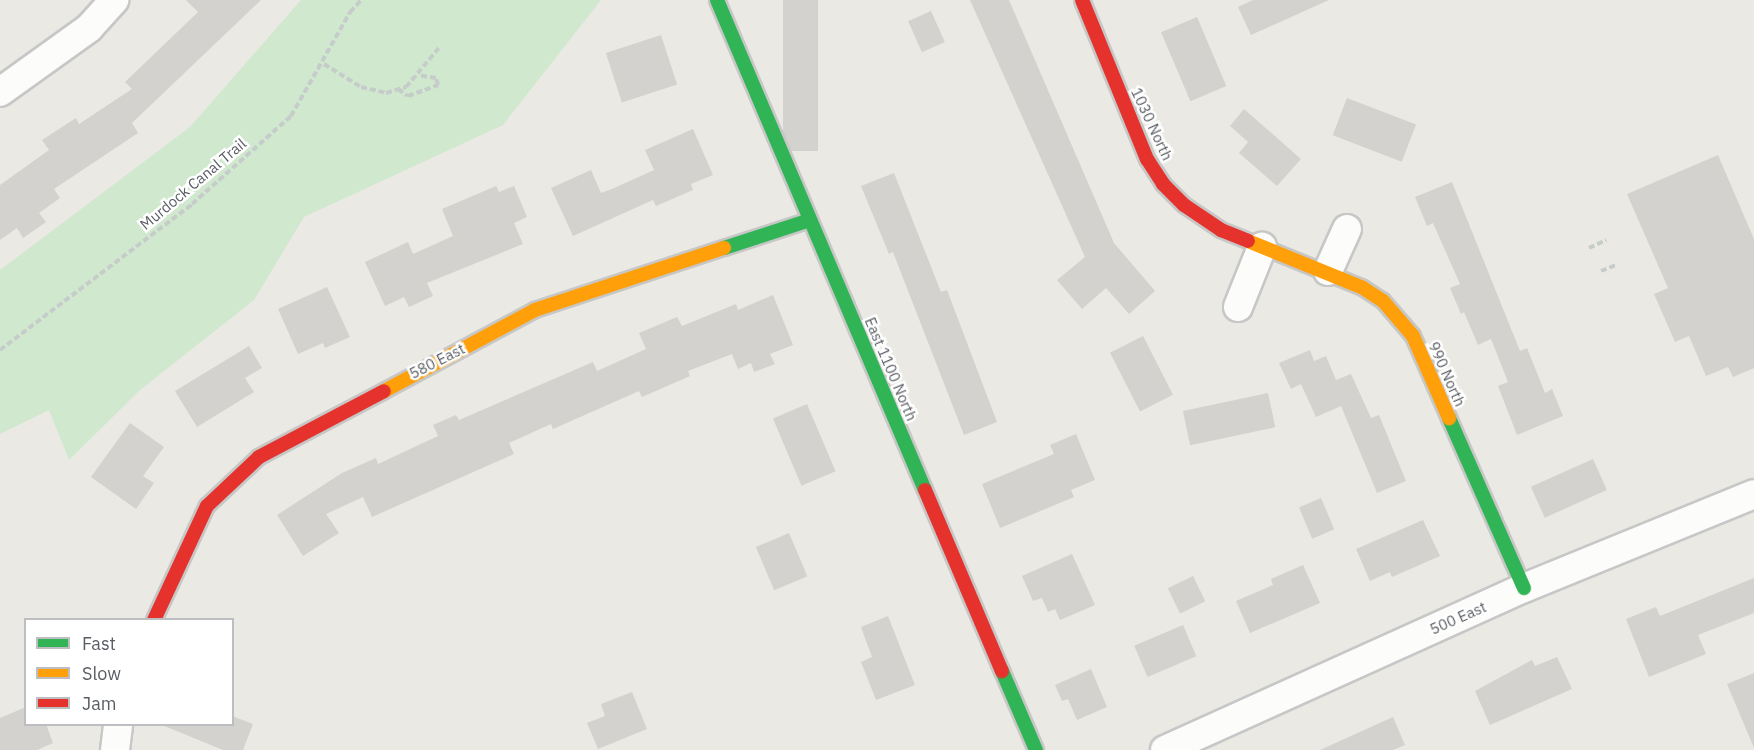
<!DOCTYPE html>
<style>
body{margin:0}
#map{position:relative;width:1754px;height:750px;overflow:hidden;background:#eae9e3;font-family:"IBM Plex Sans",sans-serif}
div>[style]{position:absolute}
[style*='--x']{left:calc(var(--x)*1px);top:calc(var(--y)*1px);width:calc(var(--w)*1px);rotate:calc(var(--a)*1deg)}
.green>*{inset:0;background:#d0e8ce}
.building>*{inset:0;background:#d3d2ce;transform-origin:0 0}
.path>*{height:4px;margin-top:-2px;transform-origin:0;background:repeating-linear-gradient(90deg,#c6ccc9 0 6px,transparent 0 9px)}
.roads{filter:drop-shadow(2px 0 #c6c7c6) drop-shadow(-2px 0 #c6c7c6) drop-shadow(0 2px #c6c7c6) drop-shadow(0 -2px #c6c7c6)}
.street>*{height:28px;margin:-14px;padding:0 14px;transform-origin:14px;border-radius:14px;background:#fcfcfb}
.fast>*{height:14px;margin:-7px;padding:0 7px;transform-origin:7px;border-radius:7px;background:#30b455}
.slow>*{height:14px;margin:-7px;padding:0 7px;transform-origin:7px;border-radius:7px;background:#ff9f0a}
.jam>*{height:14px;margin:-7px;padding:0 7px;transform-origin:7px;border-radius:7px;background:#e5322d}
span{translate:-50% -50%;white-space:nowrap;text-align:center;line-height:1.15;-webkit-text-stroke:5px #fff;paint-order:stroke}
.street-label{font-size:15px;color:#595d63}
.legend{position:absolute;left:24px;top:618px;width:210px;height:108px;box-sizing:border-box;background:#fff;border:2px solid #bdbec1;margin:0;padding:8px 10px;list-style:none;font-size:18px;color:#595d63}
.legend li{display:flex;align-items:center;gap:12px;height:30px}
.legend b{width:30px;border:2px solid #bdbec1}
</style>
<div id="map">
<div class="green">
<i style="clip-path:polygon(301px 0,601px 0,503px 125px,304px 217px,254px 300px,140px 390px,69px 460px,49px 410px,0 434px,0 270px,190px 127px)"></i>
</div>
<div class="building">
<i style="clip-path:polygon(186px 0,261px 0,132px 123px,138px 133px,54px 189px,60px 198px,39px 213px,46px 222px,23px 238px,17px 228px,0 240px,0 185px,49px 150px,42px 140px,76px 118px,79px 124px,132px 89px,125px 82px,198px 12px)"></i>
<i style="left:783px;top:0;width:35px;height:151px"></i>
<i style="clip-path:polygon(970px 0,1009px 0,1114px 243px,1155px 291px,1129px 314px,1106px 288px,1082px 309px,1057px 280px,1085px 257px)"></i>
<i style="clip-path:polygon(1253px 0,1329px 0,1251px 35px,1238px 7px)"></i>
<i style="left:931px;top:11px;width:34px;height:25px;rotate:66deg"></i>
<i style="left:1197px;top:17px;width:75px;height:39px;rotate:67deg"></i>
<i style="left:661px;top:35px;width:52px;height:58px;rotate:72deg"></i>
<i style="left:1347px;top:98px;width:74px;height:40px;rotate:21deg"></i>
<i style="clip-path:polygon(1244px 109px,1301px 159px,1277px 186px,1239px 153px,1248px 142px,1230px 126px)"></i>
<i style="clip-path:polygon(693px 129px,713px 175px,691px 184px,693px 190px,656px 206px,653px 200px,573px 236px,551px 188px,591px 170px,601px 193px,612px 189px,654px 170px,645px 150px)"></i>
<i style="clip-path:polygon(1718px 155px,1754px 239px,1754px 368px,1733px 377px,1728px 367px,1706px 376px,1689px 336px,1675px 342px,1654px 294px,1668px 288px,1627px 194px)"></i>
<i style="clip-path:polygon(894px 173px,941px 292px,947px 290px,997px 422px,964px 435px,893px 252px,889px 254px,861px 186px)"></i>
<i style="clip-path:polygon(1452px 182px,1520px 351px,1527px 348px,1545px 393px,1552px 389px,1563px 416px,1517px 435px,1498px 386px,1508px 382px,1491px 339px,1478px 345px,1464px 312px,1461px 314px,1450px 288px,1460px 284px,1433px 223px,1427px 226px,1415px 197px)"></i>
<i style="clip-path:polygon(496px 186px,499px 192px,514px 186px,527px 217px,514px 223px,523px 244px,427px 283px,433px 296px,409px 307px,404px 297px,385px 306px,365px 262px,408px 242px,413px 254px,453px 236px,442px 209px)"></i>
<i style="clip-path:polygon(327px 287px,350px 337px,325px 348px,323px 343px,298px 354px,278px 309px)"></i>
<i style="clip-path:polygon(773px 295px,793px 345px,770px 354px,775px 364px,754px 372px,751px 363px,738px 369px,732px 354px,688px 371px,690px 376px,642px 397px,639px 391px,553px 429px,551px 424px,509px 443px,514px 454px,372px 517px,363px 497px,326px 514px,339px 533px,303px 556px,277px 515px,342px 473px,376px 458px,378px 464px,438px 436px,433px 425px,456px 415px,459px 420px,593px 362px,597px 371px,646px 349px,639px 333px,677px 317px,682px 326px,736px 304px,738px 310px)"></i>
<i style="left:1143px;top:336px;width:66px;height:37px;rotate:63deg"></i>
<i style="clip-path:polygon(249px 346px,262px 368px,245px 378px,254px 392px,197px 427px,175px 391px)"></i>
<i style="clip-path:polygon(1310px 350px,1314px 361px,1326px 356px,1336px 380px,1351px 374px,1371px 418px,1379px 415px,1406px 481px,1377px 493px,1341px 406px,1316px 417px,1301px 384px,1291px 389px,1279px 363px)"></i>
<i style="left:1268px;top:393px;width:35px;height:87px;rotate:78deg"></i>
<i style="left:807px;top:404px;width:73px;height:37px;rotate:67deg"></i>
<i style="clip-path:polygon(130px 423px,164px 447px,143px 476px,154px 483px,136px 509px,91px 477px)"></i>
<i style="clip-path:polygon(1076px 434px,1095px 480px,1071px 490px,1074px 497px,1000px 528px,982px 484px,1054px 454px,1050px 445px)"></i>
<i style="left:1593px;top:459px;width:34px;height:68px;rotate:66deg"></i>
<i style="left:1321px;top:498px;width:34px;height:24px;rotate:67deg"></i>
<i style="clip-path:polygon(1423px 520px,1440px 556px,1392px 577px,1390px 572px,1370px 581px,1356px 549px)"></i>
<i style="left:789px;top:533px;width:47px;height:36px;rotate:67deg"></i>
<i style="clip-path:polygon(1072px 554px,1095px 605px,1060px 620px,1055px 609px,1048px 612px,1042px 598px,1033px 601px,1022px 576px)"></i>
<i style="clip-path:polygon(1303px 565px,1320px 603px,1250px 633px,1236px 601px,1273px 585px,1271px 579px)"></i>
<i style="left:1193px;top:576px;width:28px;height:28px;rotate:64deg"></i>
<i style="clip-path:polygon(1754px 578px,1754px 613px,1698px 635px,1706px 654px,1649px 677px,1626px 619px,1656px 607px,1660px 616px)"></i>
<i style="clip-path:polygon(888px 616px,915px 685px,876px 700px,861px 662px,872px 657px,861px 627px)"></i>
<i style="left:1183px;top:625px;width:34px;height:53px;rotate:67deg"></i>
<i style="clip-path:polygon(1557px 657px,1572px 689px,1490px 725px,1475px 691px,1532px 660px,1535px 666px)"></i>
<i style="clip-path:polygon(1091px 669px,1107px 707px,1077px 720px,1068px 699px,1062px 701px,1055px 685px)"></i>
<i style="clip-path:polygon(1754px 673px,1754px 748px,1727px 684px)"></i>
<i style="clip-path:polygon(632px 692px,647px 729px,598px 749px,587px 723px,605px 716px,601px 704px)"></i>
<i style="clip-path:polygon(26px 707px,26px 724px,46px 724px,53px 743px,37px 750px,0 750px,0 718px)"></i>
<i style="clip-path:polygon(232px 716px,253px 724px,243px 750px,223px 750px,162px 725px,232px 724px)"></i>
<i style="clip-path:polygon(1393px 717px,1405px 745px,1393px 750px,1320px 750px)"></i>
</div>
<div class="path">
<i style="--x:324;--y:64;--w:44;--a:31.9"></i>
<i style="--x:361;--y:87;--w:26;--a:13"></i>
<i style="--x:386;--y:93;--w:21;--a:-17"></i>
<i style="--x:406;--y:87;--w:51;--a:-49.8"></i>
<i style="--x:398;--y:89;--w:12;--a:35"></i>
<i style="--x:408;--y:96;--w:32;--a:-20"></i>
<i style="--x:438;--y:85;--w:7;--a:-106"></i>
<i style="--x:436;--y:78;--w:18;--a:-171"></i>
<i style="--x:1589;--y:248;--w:19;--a:-25"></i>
<i style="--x:1601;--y:271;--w:16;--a:-22"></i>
<i style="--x:0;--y:350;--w:241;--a:-37.2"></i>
<i style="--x:192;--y:204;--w:132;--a:-41.6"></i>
<i style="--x:291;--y:116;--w:120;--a:-60.4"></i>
<i style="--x:350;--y:12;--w:16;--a:-47"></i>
</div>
<div class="roads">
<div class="street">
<i style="--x:0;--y:92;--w:110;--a:-35.7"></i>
<i style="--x:89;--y:28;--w:38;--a:-48"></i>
<i style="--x:1328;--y:271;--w:46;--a:-65.7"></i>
<i style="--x:1238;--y:307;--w:65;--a:-68.2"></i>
<i style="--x:115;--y:750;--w:26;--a:-83"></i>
<i style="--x:1165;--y:750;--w:394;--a:-24.3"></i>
<i style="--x:1524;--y:588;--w:248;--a:-22.2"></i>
</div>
<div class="fast">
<i style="--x:717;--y:0;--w:532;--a:67"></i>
<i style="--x:724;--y:248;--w:90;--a:-18"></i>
<i style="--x:1449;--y:418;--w:186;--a:66.2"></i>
<i style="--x:1002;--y:671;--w:86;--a:66.7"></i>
</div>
<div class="slow">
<i style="--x:1248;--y:241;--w:124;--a:22.2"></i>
<i style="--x:1363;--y:288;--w:24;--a:33"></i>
<i style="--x:1383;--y:301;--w:46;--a:49.4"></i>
<i style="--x:1413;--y:336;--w:90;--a:66.3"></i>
<i style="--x:384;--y:391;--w:171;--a:-28.2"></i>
<i style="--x:535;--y:310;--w:199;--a:-18.2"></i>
</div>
<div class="jam">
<i style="--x:1082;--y:0;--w:172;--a:67.8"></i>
<i style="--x:1147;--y:159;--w:30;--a:57"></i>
<i style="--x:1163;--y:184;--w:30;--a:45"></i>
<i style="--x:1184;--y:205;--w:45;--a:34"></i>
<i style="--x:1221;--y:230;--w:29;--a:22"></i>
<i style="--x:925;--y:490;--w:197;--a:67"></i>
<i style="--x:154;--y:620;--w:126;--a:-65.1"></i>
<i style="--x:207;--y:506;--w:71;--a:-43.3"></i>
<i style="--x:259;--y:457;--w:141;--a:-27.8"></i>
</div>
</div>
<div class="street-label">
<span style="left:1152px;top:124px;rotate:65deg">1030 North</span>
<span style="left:193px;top:184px;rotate:-40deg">Murdock Canal Trail</span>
<span style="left:437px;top:361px;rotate:-27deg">580 East</span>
<span style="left:891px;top:369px;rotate:67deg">East 1100 North</span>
<span style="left:1447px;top:374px;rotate:66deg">990 North</span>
<span style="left:1458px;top:618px;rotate:-24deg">500 East</span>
</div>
<ul class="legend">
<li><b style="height:8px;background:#30b455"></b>Fast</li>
<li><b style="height:8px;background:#ff9f0a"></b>Slow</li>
<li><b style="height:8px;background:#e5322d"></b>Jam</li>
</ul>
</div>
